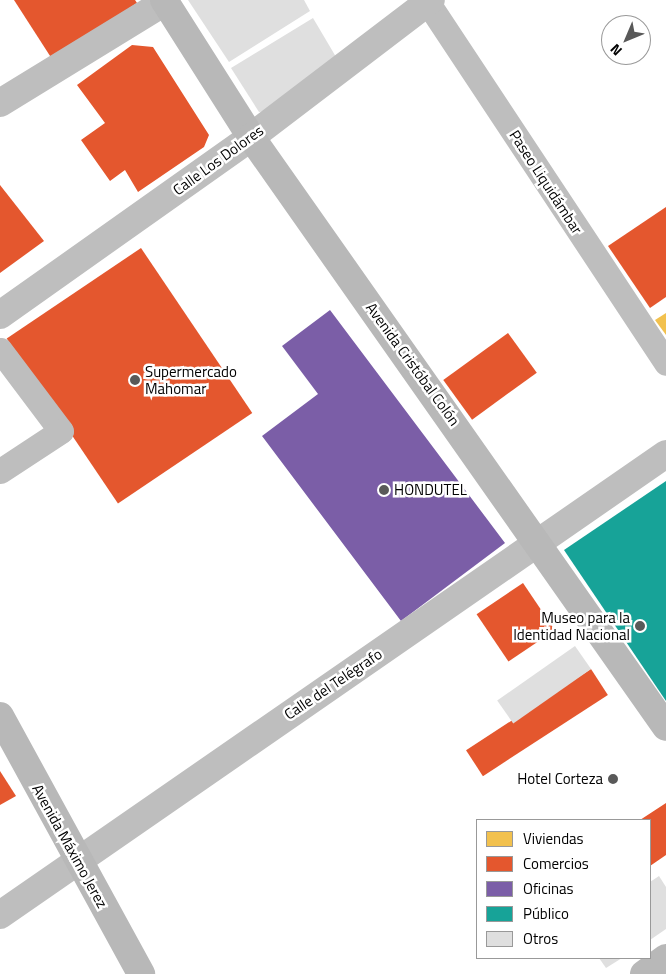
<!DOCTYPE html>
<meta charset="utf-8">
<style>
body{margin:0}
#map{position:relative;width:666px;height:974px;overflow:hidden;background:#fff;font-family:"Titillium Web",sans-serif}
div>[style]{position:absolute}
[style*='--x']{left:calc(var(--x)*1px);top:calc(var(--y)*1px);width:calc(var(--w)*1px);rotate:calc(var(--a)*1deg)}
.homes>*{inset:0;background:#f2c14e}
.shops>*{inset:0;background:#e4572e;transform-origin:0 0}
.offices>*{inset:0;background:#7b5ea7}
.public>*{inset:0;background:#17a398}
.building>*{inset:0;background:#dfdfdf;transform-origin:0 0}
.pedestrian>*{height:25px;margin:-12.5px;padding:0 12.5px;transform-origin:12.5px;border-radius:12.5px;background:#bebebe}
.minor>*{height:28px;margin:-14px;padding:0 14px;transform-origin:14px;border-radius:14px;background:#bebebe}
.secondary>*{height:28px;margin:-14px;padding:0 14px;transform-origin:14px;border-radius:14px;background:#b8b8b8}
.dots>*{width:14px;height:14px;translate:-50% -50%;box-sizing:border-box;border:2px solid #fff;border-radius:50%}
span{translate:-50% -50%;white-space:nowrap;text-align:center;line-height:1.15;-webkit-text-stroke:5px #fff;paint-order:stroke}
.street-label{font-size:15px;color:#000}
.poi-label{font-size:15px;color:#000}
.left{translate:0 -50%;text-align:left}
.right{translate:-100% -50%;text-align:right}
.legend{position:absolute;left:476px;top:819px;width:175px;height:140px;box-sizing:border-box;background:#fff;border:1px solid #999;margin:0;padding:6px 9px;list-style:none;font-size:15px;color:#000}
.legend li{display:flex;align-items:center;gap:10px;height:25px}
.legend b{width:25px;border:1px solid #999}
.north{position:absolute;left:601px;top:15px;width:50px;height:50px;box-sizing:border-box;background:#fff;border:1px solid #999;border-radius:50%;rotate:225deg;font-size:14px;font-weight:700;line-height:20px;text-align:center;color:#000}
.north::after{content:'';display:block;margin:auto;width:18px;height:22px;background:#595959;clip-path:polygon(50% 0,100% 100%,50% 72%,0 100%)}
</style>
<div id="map">
<div class="homes">
<i style="clip-path:polygon(666px 313px,666px 335px,655px 320px)"></i>
</div>
<div class="shops">
<i style="clip-path:polygon(14px 0,135px 0,137px 3px,52px 59px)"></i>
<i style="clip-path:polygon(132px 45px,153px 47px,209px 135px,204px 147px,138px 192px,125px 170px,110px 181px,81px 140px,105px 123px,77px 85px)"></i>
<i style="clip-path:polygon(0 185px,44px 241px,0 273px)"></i>
<i style="clip-path:polygon(666px 207px,666px 297px,650px 308px,608px 246px)"></i>
<i style="left:141px;top:248px;width:199px;height:162px;rotate:56deg"></i>
<i style="left:508px;top:333px;width:49px;height:80px;rotate:54deg"></i>
<i style="left:523px;top:583px;width:57px;height:56px;rotate:56deg"></i>
<i style="left:591px;top:669px;width:31px;height:149px;rotate:57deg"></i>
<i style="clip-path:polygon(0 771px,16px 796px,0 805px)"></i>
<i style="clip-path:polygon(666px 803px,666px 855px,650px 866px,650px 820px,640px 820px)"></i>
</div>
<div class="offices">
<i style="clip-path:polygon(330px 310px,505px 543px,401px 621px,262px 436px,318px 394px,282px 346px)"></i>
</div>
<div class="public">
<i style="clip-path:polygon(666px 481px,666px 701px,564px 550px)"></i>
</div>
<div class="building">
<i style="clip-path:polygon(188px 0,304px 0,310px 11px,229px 62px)"></i>
<i style="clip-path:polygon(313px 18px,339px 62px,267px 111px,259px 112px,231px 68px)"></i>
<i style="left:575px;top:646px;width:28px;height:95px;rotate:55deg"></i>
<i style="clip-path:polygon(659px 876px,666px 887px,666px 929px,650px 940px,650px 882px)"></i>
<i style="clip-path:polygon(599px 958px,622px 958px,606px 968px)"></i>
</div>
<div class="pedestrian">
<i style="--x:426;--y:0;--w:435;--a:56.5"></i>
<i style="--x:0;--y:350;--w:101;--a:53"></i>
<i style="--x:61;--y:431;--w:73;--a:146.7"></i>
</div>
<div class="minor">
<i style="--x:0;--y:103;--w:193;--a:-31.5"></i>
<i style="--x:0;--y:315;--w:308;--a:-35.3"></i>
<i style="--x:251;--y:137;--w:226;--a:-37.3"></i>
<i style="--x:0;--y:915;--w:810;--a:-34.69"></i>
</div>
<div class="secondary">
<i style="--x:164;--y:0;--w:162;--a:57.6"></i>
<i style="--x:251;--y:137;--w:721;--a:54.88"></i>
<i style="--x:0;--y:716;--w:294;--a:61.3"></i>
<i style="--x:644;--y:974;--w:27;--a:-36"></i>
</div>
<div class="dots">
<i style="left:135px;top:380px;background:#595959"></i>
<i style="left:384px;top:490px;background:#595959"></i>
<i style="left:640px;top:626px;background:#595959"></i>
<i style="left:613px;top:779px;background:#595959"></i>
</div>
<div class="street-label">
<span style="left:218px;top:160px;rotate:-36deg">Calle Los Dolores</span>
<span style="left:546px;top:182px;rotate:57deg">Paseo Liquidámbar</span>
<span style="left:413px;top:364px;rotate:54deg">Avenida Cristóbal Colón</span>
<span style="left:333px;top:684px;rotate:-34deg">Calle del Telégrafo</span>
<span style="left:70px;top:846px;rotate:61deg">Avenida Máximo Jerez</span>
</div>
<div class="poi-label">
<span class="left" style="left:145px;top:380px">Supermercado<br>Mahomar</span>
<span class="left" style="left:394px;top:490px">HONDUTEL</span>
<span class="right" style="left:630px;top:626px">Museo para la<br>Identidad Nacional</span>
<span class="right" style="left:603px;top:779px">Hotel Corteza</span>
</div>
<ul class="legend">
<li><b style="height:14px;background:#f2c14e"></b>Viviendas</li>
<li><b style="height:14px;background:#e4572e"></b>Comercios</li>
<li><b style="height:14px;background:#7b5ea7"></b>Oficinas</li>
<li><b style="height:14px;background:#17a398"></b>Público</li>
<li><b style="height:14px;background:#dfdfdf"></b>Otros</li>
</ul>
<div class="north">N</div>
</div>
